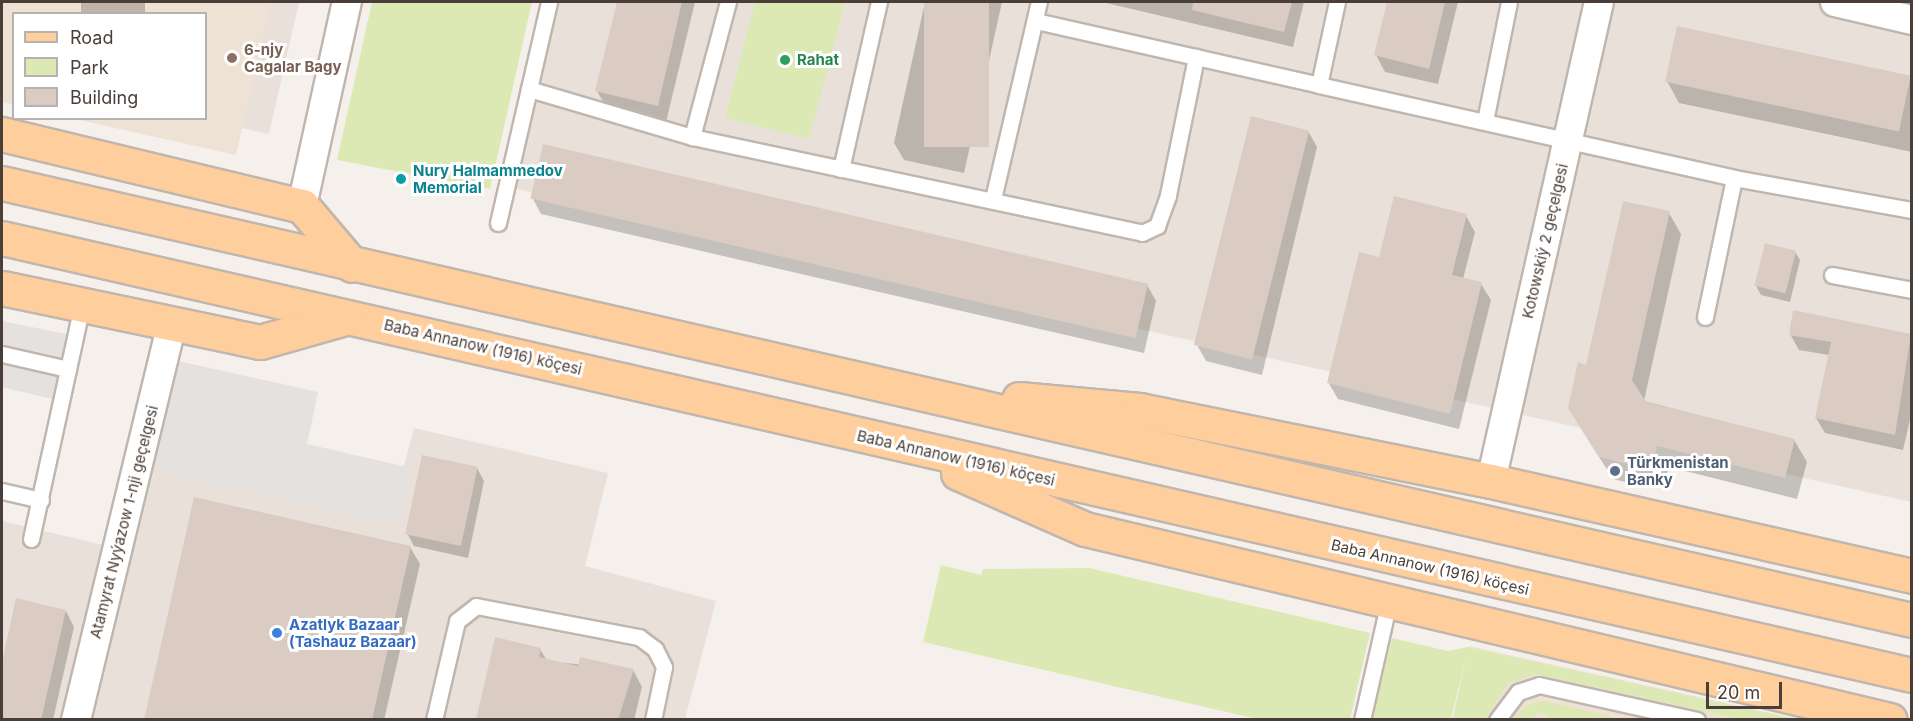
<!DOCTYPE html>
<meta charset="utf-8">
<style>
body{margin:0}
#map{position:relative;width:1913px;height:721px;overflow:hidden;background:#f5f0eb;font-family:Inter,sans-serif}
div>[style]{position:absolute}
[style*='--x']{left:calc(var(--x)*1px);top:calc(var(--y)*1px);width:calc(var(--w)*1px);rotate:calc(var(--a)*1deg)}
.residential>*{inset:0;background:#e9e1d9}
.education>*{inset:0;background:#eee2d5}
.green>*{inset:0;background:#dce9b4}
.parking>*{inset:0;background:#e4e1df}
.shadow>*{inset:0;background:#0003;transform-origin:0 0}
.building>*{inset:0;background:#daccc3;transform-origin:0 0}
.roads{filter:drop-shadow(2px 0 #c1b6ad) drop-shadow(-2px 0 #c1b6ad) drop-shadow(0 2px #c1b6ad) drop-shadow(0 -2px #c1b6ad)}
.lane>*{height:15px;margin:-7.5px;padding:0 7.5px;transform-origin:7.5px;border-radius:7.5px;background:#fff}
.street>*{height:28px;margin:-14px;padding:0 14px;transform-origin:14px;border-radius:14px;background:#fff}
.primary>*{height:33px;margin:-16.5px;padding:0 16.5px;transform-origin:16.5px;border-radius:16.5px;background:#fece9c}
.dots>*{width:16px;height:16px;translate:-50% -50%;box-sizing:border-box;border:3px solid #fff;border-radius:50%}
span{translate:-50% -50%;white-space:nowrap;text-align:center;line-height:1.15;-webkit-text-stroke:6px #fff;paint-order:stroke}
.education-label{font-size:15px;color:#785e54;font-weight:700}
.left{translate:0 -50%;text-align:left}
.leisure-label{font-size:15px;color:#27864d;font-weight:700}
.culture-label{font-size:15px;color:#0d838f;font-weight:700}
.street-label{font-size:15px;color:#4a3f38}
.service-label{font-size:15px;color:#4e5e75;font-weight:700}
.shop-label{font-size:15px;color:#366cbe;font-weight:700}
.frame{position:absolute;inset:0;border:3px solid #4a3f38;pointer-events:none}
.legend{position:absolute;left:12px;top:12px;width:195px;height:108px;box-sizing:border-box;background:#fff;border:2px solid #b7b2af;margin:0;padding:8px 10px;list-style:none;font-size:18px;color:#4a3f38}
.legend li{display:flex;align-items:center;gap:12px;height:30px}
.legend b{width:30px;border:2px solid #b7b2af}
.scale{position:absolute;left:1706px;top:682px;width:76px;height:27px;box-sizing:border-box;border:3px solid #4a3f38;border-top:0;padding-left:8px;font-size:18px;line-height:21px;white-space:nowrap;color:#4a3f38;-webkit-text-stroke:4px #fff;paint-order:stroke}
</style>
<div id="map">
<div class="residential">
<i style="clip-path:polygon(2px 2px,299px 2px,269px 134px,201px 119px,206px 118px,206px 14px,14px 14px)"></i>
<i style="clip-path:polygon(544px 2px,1911px 2px,1911px 502px,503px 186px)"></i>
<i style="clip-path:polygon(414px 428px,608px 473px,585px 566px,716px 601px,685px 719px,2px 720px,2px 521px,103px 545px,127px 441px,394px 504px)"></i>
</div>
<div class="education">
<i style="clip-path:polygon(2px 2px,271px 2px,236px 155px,75px 119px,206px 118px,206px 14px,14px 14px,13px 104px,2px 102px)"></i>
<i style="clip-path:polygon(1469px 646px,1798px 719px,1452px 720px)"></i>
</div>
<div class="green">
<i style="clip-path:polygon(372px 2px,532px 2px,490px 189px,337px 160px)"></i>
<i style="clip-path:polygon(755px 2px,845px 2px,809px 139px,725px 118px)"></i>
<i style="clip-path:polygon(941px 565px,981px 575px,983px 569px,1089px 568px,1370px 633px,1350px 719px,1257px 719px,923px 642px)"></i>
<i style="clip-path:polygon(1392px 638px,1448px 651px,1468px 647px,1794px 719px,1739px 719px,1536px 674px,1509px 683px,1485px 719px,1453px 719px,1466px 657px,1451px 719px,1372px 719px)"></i>
<i style="clip-path:polygon(1545px 701px,1612px 717px,1618px 719px,1553px 719px,1538px 712px,1533px 719px,1513px 719px,1526px 705px)"></i>
</div>
<div class="parking">
<i style="clip-path:polygon(2px 321px,66px 334px,52px 399px,2px 387px)"></i>
<i style="clip-path:polygon(169px 359px,318px 392px,307px 444px,411px 468px,398px 524px,142px 469px)"></i>
</div>
<div class="shadow">
<i style="left:81px;top:2px;width:64px;height:12px"></i>
<i style="clip-path:polygon(618px 2px,695px 2px,666px 122px,606px 107px,597px 91px)"></i>
<i style="clip-path:polygon(925px 2px,1002px 2px,964px 173px,904px 160px,894px 143px)"></i>
<i style="clip-path:polygon(1102px 2px,1304px 2px,1293px 47px)"></i>
<i style="clip-path:polygon(1388px 2px,1458px 2px,1438px 84px,1385px 72px,1376px 55px)"></i>
<i style="clip-path:polygon(1678px 28px,1912px 77px,1912px 152px,1679px 103px,1667px 81px)"></i>
<i style="clip-path:polygon(1308px 131px,1317px 147px,1262px 375px,1206px 361px,1197px 345px)"></i>
<i style="clip-path:polygon(532px 197px,1147px 285px,1156px 301px,1144px 353px,541px 214px)"></i>
<i style="clip-path:polygon(1669px 213px,1681px 234px,1644px 401px,1794px 440px,1807px 462px,1797px 499px,1669px 467px,1666px 479px,1645px 474px,1642px 486px,1613px 479px,1582px 430px,1587px 366px)"></i>
<i style="clip-path:polygon(1466px 216px,1475px 232px,1463px 279px,1481px 284px,1491px 300px,1459px 429px,1338px 399px,1328px 382px,1380px 259px)"></i>
<i style="clip-path:polygon(1795px 252px,1800px 260px,1790px 302px,1761px 295px,1756px 286px)"></i>
<i style="clip-path:polygon(1794px 311px,1912px 336px,1912px 411px,1903px 450px,1825px 433px,1816px 418px,1829px 355px,1799px 350px,1790px 334px)"></i>
<i style="clip-path:polygon(477px 468px,484px 481px,468px 558px,414px 546px,407px 533px)"></i>
<i style="clip-path:polygon(410px 547px,420px 564px,384px 720px,145px 720px)"></i>
<i style="clip-path:polygon(66px 611px,74px 627px,53px 720px,2px 720px,2px 664px)"></i>
<i style="clip-path:polygon(540px 649px,547px 661px,633px 670px,642px 687px,634px 720px,478px 720px)"></i>
</div>
<div class="building">
<i style="clip-path:polygon(617px 2px,682px 2px,658px 106px,595px 91px)"></i>
<i style="left:924px;top:2px;width:65px;height:145px"></i>
<i style="clip-path:polygon(1193px 2px,1292px 2px,1284px 32px,1192px 10px)"></i>
<i style="clip-path:polygon(1387px 2px,1445px 2px,1429px 69px,1374px 55px)"></i>
<i style="left:1677px;top:26px;width:239px;height:57px;rotate:12deg"></i>
<i style="left:1251px;top:116px;width:60px;height:236px;rotate:14deg"></i>
<i style="left:543px;top:144px;width:621px;height:56px;rotate:13deg"></i>
<i style="clip-path:polygon(1394px 196px,1467px 214px,1452px 275px,1482px 282px,1450px 414px,1327px 383px,1359px 252px,1379px 257px)"></i>
<i style="clip-path:polygon(1623px 201px,1670px 211px,1632px 380px,1646px 402px,1795px 439px,1785px 478px,1657px 446px,1654px 458px,1633px 453px,1631px 465px,1599px 457px,1568px 408px,1578px 362px,1586px 365px)"></i>
<i style="left:1765px;top:243px;width:32px;height:44px;rotate:14deg"></i>
<i style="clip-path:polygon(1793px 310px,1911px 334px,1895px 435px,1815px 418px,1831px 342px,1789px 335px)"></i>
<i style="left:422px;top:455px;width:57px;height:81px;rotate:12deg"></i>
<i style="clip-path:polygon(194px 497px,411px 546px,372px 720px,144px 720px)"></i>
<i style="clip-path:polygon(16px 598px,66px 610px,41px 720px,2px 720px,2px 662px)"></i>
<i style="clip-path:polygon(495px 637px,541px 648px,539px 657px,578px 666px,580px 657px,634px 669px,618px 720px,476px 720px)"></i>
</div>
<div class="roads">
<div class="lane">
<i style="--x:1036;--y:21;--w:290;--a:12.7"></i>
<i style="--x:1319;--y:85;--w:85;--a:-77.8"></i>
<i style="--x:1319;--y:85;--w:425;--a:12.6"></i>
<i style="--x:1734;--y:178;--w:181;--a:10.2"></i>
<i style="--x:529;--y:89;--w:170;--a:16.4"></i>
<i style="--x:692;--y:137;--w:460;--a:12"></i>
<i style="--x:1142;--y:233;--w:17;--a:-25"></i>
<i style="--x:1157;--y:226;--w:33;--a:-70"></i>
<i style="--x:1168;--y:195;--w:141;--a:-78.5"></i>
<i style="--x:1485;--y:121;--w:121;--a:-78.6"></i>
<i style="--x:692;--y:137;--w:140;--a:-75.1"></i>
<i style="--x:841;--y:169;--w:171;--a:-77.2"></i>
<i style="--x:993;--y:199;--w:202;--a:-76.9"></i>
<i style="--x:498;--y:223;--w:227;--a:-77"></i>
<i style="--x:1832;--y:275;--w:81;--a:10.6"></i>
<i style="--x:1705;--y:317;--w:142;--a:-78.2"></i>
<i style="--x:2;--y:354;--w:68;--a:12.8"></i>
<i style="--x:2;--y:491;--w:40;--a:13"></i>
<i style="--x:31;--y:539;--w:239;--a:-77.7"></i>
<i style="--x:434;--y:720;--w:102;--a:-76.9"></i>
<i style="--x:457;--y:621;--w:24;--a:-38"></i>
<i style="--x:476;--y:606;--w:166;--a:10.8"></i>
<i style="--x:639;--y:637;--w:20;--a:37"></i>
<i style="--x:655;--y:649;--w:20;--a:63"></i>
<i style="--x:664;--y:667;--w:54;--a:101.7"></i>
<i style="--x:1362;--y:720;--w:122;--a:-77.2"></i>
<i style="--x:1497;--y:720;--w:35;--a:-53"></i>
<i style="--x:1518;--y:692;--w:22;--a:-18"></i>
<i style="--x:1539;--y:685;--w:162;--a:12.5"></i>
</div>
<div class="street">
<i style="--x:1835;--y:2;--w:79;--a:13.2"></i>
<i style="--x:302;--y:206;--w:209;--a:-77.6"></i>
<i style="--x:1491;--y:481;--w:491;--a:-77.3"></i>
<i style="--x:76;--y:720;--w:407;--a:-76.4"></i>
</div>
<div class="primary">
<i style="--x:2;--y:134;--w:309;--a:13.5"></i>
<i style="--x:302;--y:206;--w:77;--a:49.7"></i>
<i style="--x:2;--y:183;--w:1959;--a:12.89"></i>
<i style="--x:2;--y:238;--w:1959;--a:12.89"></i>
<i style="--x:2;--y:288;--w:264;--a:11.8"></i>
<i style="--x:260;--y:342;--w:88;--a:-15.8"></i>
<i style="--x:1019;--y:399;--w:121;--a:5.2"></i>
<i style="--x:1139;--y:410;--w:359;--a:11.4"></i>
<i style="--x:1491;--y:481;--w:432;--a:12.7"></i>
<i style="--x:958;--y:473;--w:139;--a:23.8"></i>
<i style="--x:1085;--y:529;--w:827;--a:13.35"></i>
</div>
</div>
<div class="dots">
<i style="left:232px;top:58px;background:#8d6e63"></i>
<i style="left:785px;top:60px;background:#2e9e5b"></i>
<i style="left:401px;top:179px;background:#0f9aa8"></i>
<i style="left:1615px;top:471px;background:#5c6f8a"></i>
<i style="left:277px;top:633px;background:#3f7fe0"></i>
</div>
<div class="education-label">
<span class="left" style="left:244px;top:58px">6-njy<br>Cagalar Bagy</span>
</div>
<div class="leisure-label">
<span class="left" style="left:797px;top:60px">Rahat</span>
</div>
<div class="culture-label">
<span class="left" style="left:413px;top:179px">Nury Halmammedov<br>Memorial</span>
</div>
<div class="street-label">
<span style="left:1545px;top:241px;rotate:-77deg">Kotowskiý 2 geçelgesi</span>
<span style="left:483px;top:347px;rotate:13deg">Baba Annanow (1916) köçesi</span>
<span style="left:956px;top:458px;rotate:13deg">Baba Annanow (1916) köçesi</span>
<span style="left:124px;top:522px;rotate:-76deg">Atamyrat Nyýazow 1-nji geçelgesi</span>
<span style="left:1430px;top:567px;rotate:13deg">Baba Annanow (1916) köçesi</span>
</div>
<div class="service-label">
<span class="left" style="left:1627px;top:471px">Türkmenistan<br>Banky</span>
</div>
<div class="shop-label">
<span class="left" style="left:289px;top:633px">Azatlyk Bazaar<br>(Tashauz Bazaar)</span>
</div>
<div class="frame"></div>
<ul class="legend">
<li><b style="height:8px;background:#fece9c"></b>Road</li>
<li><b style="height:16px;background:#dce9b4"></b>Park</li>
<li><b style="height:16px;background:#daccc3"></b>Building</li>
</ul>
<div class="scale">20 m</div>
</div>
